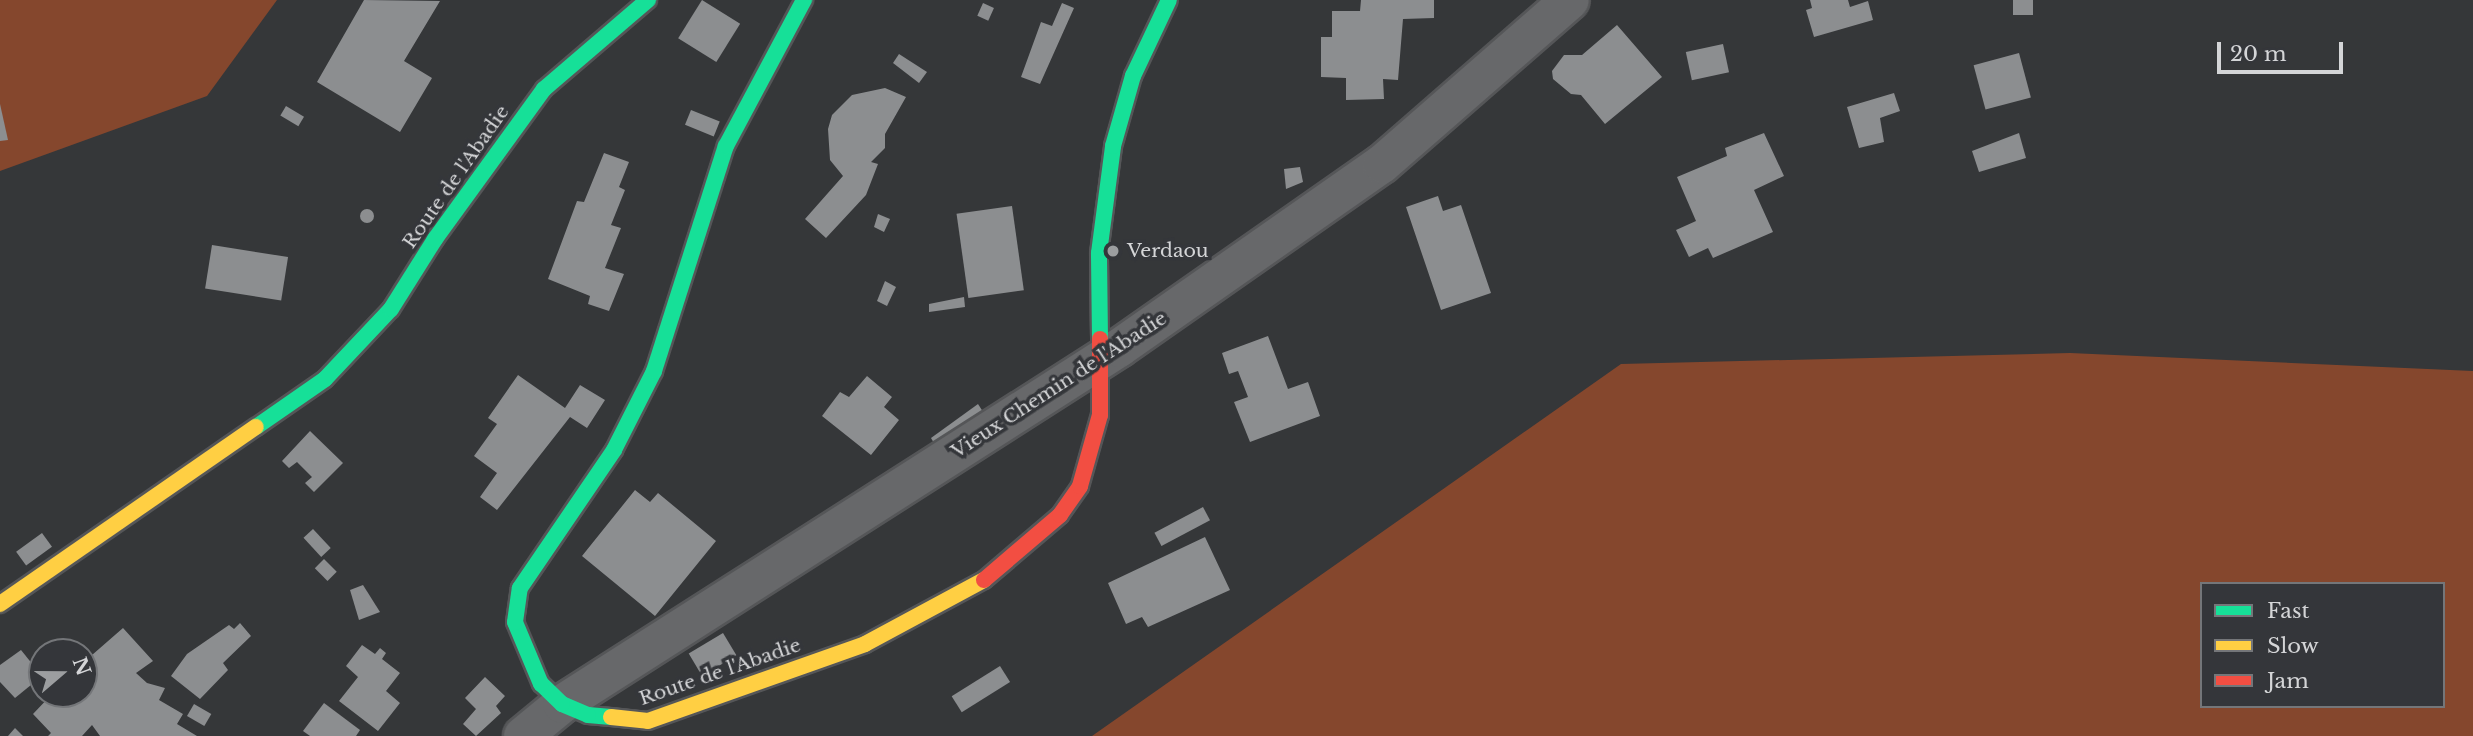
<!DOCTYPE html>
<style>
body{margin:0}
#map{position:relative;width:2473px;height:736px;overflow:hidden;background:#353739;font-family:"Libre Baskerville",serif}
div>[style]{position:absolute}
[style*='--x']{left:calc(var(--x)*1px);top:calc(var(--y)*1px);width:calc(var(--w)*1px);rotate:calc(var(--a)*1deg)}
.forest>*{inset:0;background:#85472d}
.building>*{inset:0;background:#8c8e90;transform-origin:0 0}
.round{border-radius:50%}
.roads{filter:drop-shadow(2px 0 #555658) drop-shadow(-2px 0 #555658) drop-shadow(0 2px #555658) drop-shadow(0 -2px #555658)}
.street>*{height:38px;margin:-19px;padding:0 19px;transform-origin:19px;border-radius:19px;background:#67686a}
.fast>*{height:16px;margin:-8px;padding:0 8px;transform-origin:8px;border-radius:8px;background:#16e098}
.slow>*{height:16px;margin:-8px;padding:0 8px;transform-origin:8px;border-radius:8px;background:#ffcf43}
.jam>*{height:16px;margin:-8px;padding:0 8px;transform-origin:8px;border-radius:8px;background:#f24e42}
.dots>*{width:19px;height:19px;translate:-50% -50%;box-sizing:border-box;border:4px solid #34363a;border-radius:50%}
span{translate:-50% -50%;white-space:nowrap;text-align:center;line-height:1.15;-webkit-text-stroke:7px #34363a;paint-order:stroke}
.street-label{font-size:19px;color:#d4d5d7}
.poi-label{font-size:19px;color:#d4d5d7}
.left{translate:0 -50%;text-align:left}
.legend{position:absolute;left:2200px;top:582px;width:245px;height:126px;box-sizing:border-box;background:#34363a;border:2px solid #747679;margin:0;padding:9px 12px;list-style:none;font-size:21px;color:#d4d5d7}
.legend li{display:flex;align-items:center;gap:14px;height:35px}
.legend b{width:35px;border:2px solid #747679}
.north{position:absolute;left:28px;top:638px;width:70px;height:70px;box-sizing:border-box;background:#34363a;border:2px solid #747679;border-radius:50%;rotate:70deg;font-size:19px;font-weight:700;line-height:28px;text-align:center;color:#d4d5d7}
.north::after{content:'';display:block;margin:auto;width:24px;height:32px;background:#9c9ea0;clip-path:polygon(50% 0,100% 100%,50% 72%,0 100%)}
.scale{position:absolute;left:2217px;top:42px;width:126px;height:32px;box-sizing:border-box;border:4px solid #d4d5d7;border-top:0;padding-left:9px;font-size:21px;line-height:24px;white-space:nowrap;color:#d4d5d7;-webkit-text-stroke:5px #34363a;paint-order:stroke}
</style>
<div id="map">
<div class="forest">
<i style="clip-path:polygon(0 0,277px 0,207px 96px,0 171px)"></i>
<i style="clip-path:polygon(evenodd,2070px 353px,2473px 371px,2473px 736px,1092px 736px,1621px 364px,2070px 353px,2202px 584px,2443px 584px,2443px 706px,2202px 706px,2202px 584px)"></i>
</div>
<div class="building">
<i style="clip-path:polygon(364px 0,440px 1px,404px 61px,432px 78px,400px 132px,317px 82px)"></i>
<i style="left:702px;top:0;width:45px;height:45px;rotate:32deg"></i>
<i style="clip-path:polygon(1361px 0,1434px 0,1434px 18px,1403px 19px,1398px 80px,1383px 79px,1384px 99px,1346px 100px,1346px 78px,1321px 77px,1321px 37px,1332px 37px,1332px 11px,1360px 11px)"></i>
<i style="clip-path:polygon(1810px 0,1848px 0,1850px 7px,1868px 1px,1873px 20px,1814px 37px,1806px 10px,1812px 8px)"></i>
<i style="left:2013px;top:0;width:20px;height:15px"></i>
<i style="left:983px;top:3px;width:12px;height:14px;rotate:24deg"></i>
<i style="clip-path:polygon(1062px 3px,1074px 8px,1040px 84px,1021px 77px,1041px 22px,1052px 26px)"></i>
<i style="clip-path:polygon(1617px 25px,1662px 77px,1605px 124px,1581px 95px,1571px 94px,1553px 79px,1552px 71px,1564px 55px,1582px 55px)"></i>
<i style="left:1723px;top:44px;width:29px;height:38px;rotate:78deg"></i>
<i style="left:2019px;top:53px;width:46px;height:47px;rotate:75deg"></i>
<i style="clip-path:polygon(899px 54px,927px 72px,919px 83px,893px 63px)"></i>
<i style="clip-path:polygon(885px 88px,906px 97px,885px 134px,885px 148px,871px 162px,878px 164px,866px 195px,826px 238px,805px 219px,843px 176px,830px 160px,828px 129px,832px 115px,852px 95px)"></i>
<i style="clip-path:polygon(1894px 93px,1900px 111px,1880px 118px,1884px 142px,1859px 148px,1847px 107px)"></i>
<i style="clip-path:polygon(0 104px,8px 140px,0 141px)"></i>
<i style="left:286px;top:106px;width:21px;height:11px;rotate:31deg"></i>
<i style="left:691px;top:110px;width:31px;height:16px;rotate:22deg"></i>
<i style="clip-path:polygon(1764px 133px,1784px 176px,1754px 190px,1773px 232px,1713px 258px,1708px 248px,1689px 257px,1676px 230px,1696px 221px,1677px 177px,1727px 156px,1725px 148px)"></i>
<i style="clip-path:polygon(2019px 133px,2026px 158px,1979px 172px,1972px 151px)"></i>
<i style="clip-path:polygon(604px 153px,629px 162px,619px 187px,625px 190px,611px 225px,621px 228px,605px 268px,624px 274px,609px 311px,588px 304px,590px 296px,548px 279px,577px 201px,584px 202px)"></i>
<i style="clip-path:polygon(1300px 167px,1303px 182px,1286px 189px,1284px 169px)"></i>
<i style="clip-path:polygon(1438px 196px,1443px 211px,1461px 205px,1491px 293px,1441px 310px,1406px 207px)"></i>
<i style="left:1012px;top:206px;width:85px;height:56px;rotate:82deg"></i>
<i class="round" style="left:360px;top:209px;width:14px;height:14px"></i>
<i style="clip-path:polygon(878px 214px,890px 219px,884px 232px,874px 227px)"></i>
<i style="left:212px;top:245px;width:77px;height:44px;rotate:9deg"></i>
<i style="clip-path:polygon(885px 281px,896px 287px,887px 306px,877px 301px)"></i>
<i style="clip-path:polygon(964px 297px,965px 307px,929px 312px,929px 304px)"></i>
<i style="clip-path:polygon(1268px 336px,1288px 389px,1308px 382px,1320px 416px,1250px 442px,1234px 402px,1248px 397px,1238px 371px,1229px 374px,1222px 353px)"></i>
<i style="clip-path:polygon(518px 375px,565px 408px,580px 385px,605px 400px,587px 428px,570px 417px,497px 510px,480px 497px,497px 473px,474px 456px,497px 424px,488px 418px)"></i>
<i style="clip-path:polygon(867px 376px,892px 397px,884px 407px,899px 420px,871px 455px,822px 416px,840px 392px,849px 397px)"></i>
<i style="clip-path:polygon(978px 404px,987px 418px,938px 450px,931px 438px)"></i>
<i style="clip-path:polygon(310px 431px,343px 463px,314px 492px,305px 483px,312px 477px,297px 462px,289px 468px,282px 461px)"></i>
<i style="clip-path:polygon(635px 490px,650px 502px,658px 493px,716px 541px,655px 616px,582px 556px)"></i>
<i style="left:1203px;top:507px;width:15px;height:55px;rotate:62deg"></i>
<i style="left:313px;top:529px;width:26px;height:13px;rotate:47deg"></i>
<i style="left:42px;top:533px;width:17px;height:32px;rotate:54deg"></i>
<i style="clip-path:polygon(1205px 537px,1230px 590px,1148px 627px,1142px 617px,1126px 624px,1108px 583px)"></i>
<i style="left:324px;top:559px;width:18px;height:13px;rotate:45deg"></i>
<i style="clip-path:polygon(363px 585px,380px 612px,359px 620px,350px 590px)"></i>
<i style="clip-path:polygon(240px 623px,251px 636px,223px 663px,228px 670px,200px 699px,171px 676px,187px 654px,229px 625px,234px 629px)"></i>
<i style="clip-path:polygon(123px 628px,153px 661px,136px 673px,147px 683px,165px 688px,159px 700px,183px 714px,177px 724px,197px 736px,100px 736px,92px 725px,82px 736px,48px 736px,51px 733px,33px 714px,52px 694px,84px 694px,84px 662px)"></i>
<i style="left:723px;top:633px;width:26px;height:40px;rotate:59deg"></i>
<i style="clip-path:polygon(362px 645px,375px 654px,380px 648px,386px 653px,382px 659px,400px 673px,386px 691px,400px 703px,378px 731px,339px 701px,358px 677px,346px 666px)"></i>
<i style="clip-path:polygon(21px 650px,42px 676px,15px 698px,0 682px,0 665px)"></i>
<i style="left:1000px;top:666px;width:19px;height:57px;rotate:58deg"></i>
<i style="clip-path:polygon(485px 677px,505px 696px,496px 706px,501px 713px,476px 736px,463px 724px,476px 709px,465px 698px)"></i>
<i style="clip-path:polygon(324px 703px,360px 730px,356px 736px,310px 736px,303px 731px)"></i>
<i style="left:194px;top:704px;width:20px;height:14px;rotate:30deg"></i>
<i style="clip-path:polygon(15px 728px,23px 736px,8px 736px)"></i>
</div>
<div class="roads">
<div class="street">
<i style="--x:523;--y:736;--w:50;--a:-39.4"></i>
<i style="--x:562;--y:704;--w:661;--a:-32.58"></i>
<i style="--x:1119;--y:348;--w:321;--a:-35"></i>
<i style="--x:1382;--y:164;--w:249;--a:-41.1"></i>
</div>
<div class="fast">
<i style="--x:1100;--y:339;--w:86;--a:-90.7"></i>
<i style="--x:1099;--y:253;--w:108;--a:-82.5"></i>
<i style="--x:1113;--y:146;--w:73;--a:-74.1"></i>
<i style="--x:1133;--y:76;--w:84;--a:-64.7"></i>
<i style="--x:256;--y:427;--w:84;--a:-34.8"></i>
<i style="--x:325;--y:379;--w:96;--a:-46.7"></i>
<i style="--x:391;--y:309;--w:83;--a:-57.8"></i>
<i style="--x:435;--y:239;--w:185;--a:-54"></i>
<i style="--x:544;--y:89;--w:137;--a:-40.6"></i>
<i style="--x:611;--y:717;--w:23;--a:-175"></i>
<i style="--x:588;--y:715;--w:28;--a:-157"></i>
<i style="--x:562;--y:704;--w:29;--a:-136"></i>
<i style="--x:541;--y:684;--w:67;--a:-112.8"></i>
<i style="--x:515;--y:622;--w:34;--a:-82"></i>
<i style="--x:520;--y:588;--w:167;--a:-55.7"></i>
<i style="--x:614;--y:450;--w:89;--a:-63.1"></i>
<i style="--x:654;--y:371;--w:236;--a:-72.3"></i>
<i style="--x:726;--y:146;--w:166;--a:-61.9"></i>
</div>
<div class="slow">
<i style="--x:0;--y:604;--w:311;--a:-34.7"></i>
<i style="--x:611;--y:717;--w:37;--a:6"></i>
<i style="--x:648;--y:721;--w:230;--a:-19.5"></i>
<i style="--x:865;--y:644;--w:135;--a:-28.3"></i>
</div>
<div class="jam">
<i style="--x:984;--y:580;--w:100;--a:-40.5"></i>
<i style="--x:1060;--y:515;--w:35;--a:-55"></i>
<i style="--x:1080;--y:486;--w:74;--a:-74.3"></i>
<i style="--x:1100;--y:415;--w:76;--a:-90"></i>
</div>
</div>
<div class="dots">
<i style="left:1113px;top:251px;background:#9c9ea0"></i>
</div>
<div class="street-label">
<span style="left:456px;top:177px;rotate:-55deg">Route de l'Abadie</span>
<span style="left:1059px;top:385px;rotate:-33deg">Vieux Chemin de l'Abadie</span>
<span style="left:720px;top:672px;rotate:-19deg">Route de l'Abadie</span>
</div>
<div class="poi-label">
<span class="left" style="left:1127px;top:251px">Verdaou</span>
</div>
<ul class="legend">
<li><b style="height:9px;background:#16e098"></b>Fast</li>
<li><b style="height:9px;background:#ffcf43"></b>Slow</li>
<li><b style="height:9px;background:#f24e42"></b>Jam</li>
</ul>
<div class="north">N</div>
<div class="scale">20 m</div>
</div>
